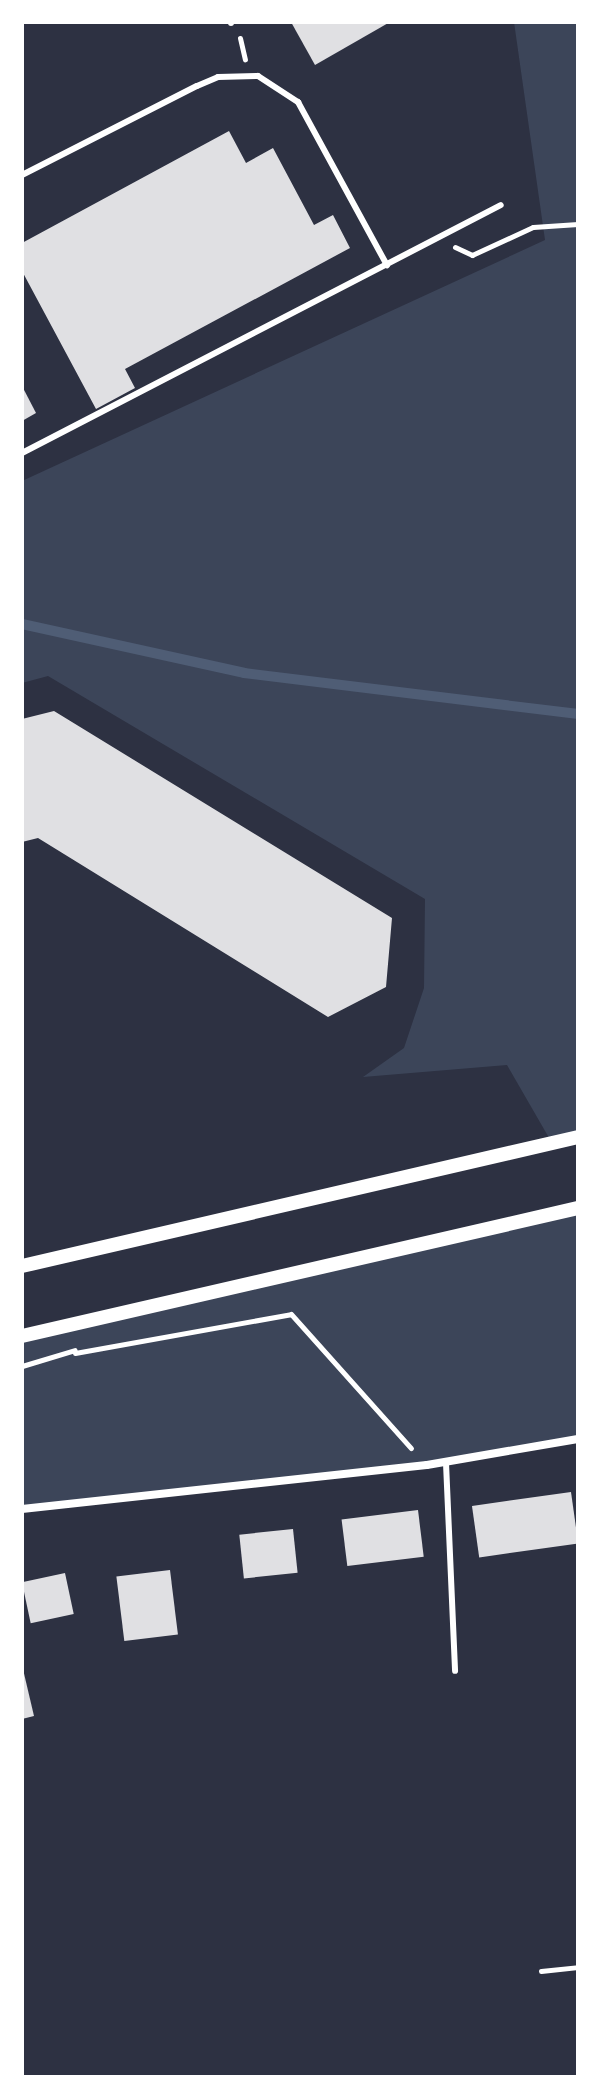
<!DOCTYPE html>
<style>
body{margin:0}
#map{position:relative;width:600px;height:2099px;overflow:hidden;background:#2d3142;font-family:"Titillium Web",sans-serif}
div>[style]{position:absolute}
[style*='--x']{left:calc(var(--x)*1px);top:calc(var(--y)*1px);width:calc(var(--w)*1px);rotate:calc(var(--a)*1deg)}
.green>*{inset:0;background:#3c4559}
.stream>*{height:10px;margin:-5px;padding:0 5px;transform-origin:5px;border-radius:5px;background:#4f5d75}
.building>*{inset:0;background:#e0e0e3;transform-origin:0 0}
.path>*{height:5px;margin:-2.5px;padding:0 2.5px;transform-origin:2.5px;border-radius:2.5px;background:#fff}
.service>*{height:6px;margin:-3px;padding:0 3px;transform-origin:3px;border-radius:3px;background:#fff}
.minor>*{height:8px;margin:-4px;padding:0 4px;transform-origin:4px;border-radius:4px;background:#fff}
.tertiary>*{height:14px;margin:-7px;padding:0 7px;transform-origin:7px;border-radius:7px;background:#fff}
span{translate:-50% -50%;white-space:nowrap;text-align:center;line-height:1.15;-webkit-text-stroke:8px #fff;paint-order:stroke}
.frame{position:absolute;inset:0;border:24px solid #fff;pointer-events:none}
</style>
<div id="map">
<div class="green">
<i style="clip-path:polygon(514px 22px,578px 22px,578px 1137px,552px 1143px,507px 1065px,363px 1077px,404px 1048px,424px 988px,425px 899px,48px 676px,22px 683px,22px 481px,545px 240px)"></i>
<i style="clip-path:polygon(578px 1208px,578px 1439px,446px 1463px,22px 1509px,22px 1336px)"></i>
</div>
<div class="stream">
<i style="--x:22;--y:624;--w:227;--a:12.4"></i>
<i style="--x:244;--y:673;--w:337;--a:7"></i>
</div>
<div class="building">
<i style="clip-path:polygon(291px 22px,390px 22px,315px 65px)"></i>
<i style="clip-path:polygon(229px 131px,246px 163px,273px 148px,314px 225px,333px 215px,350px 248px,125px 369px,135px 388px,96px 409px,22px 271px,22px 243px)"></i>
<i style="clip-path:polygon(22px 386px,36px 413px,22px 421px)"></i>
<i style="clip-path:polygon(54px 711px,392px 918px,386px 987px,328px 1017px,38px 838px,22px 842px,22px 719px)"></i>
<i style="left:571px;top:1492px;width:52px;height:100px;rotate:82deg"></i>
<i style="left:418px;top:1510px;width:47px;height:77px;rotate:83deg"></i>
<i style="left:293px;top:1529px;width:44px;height:54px;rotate:84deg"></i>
<i style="left:170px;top:1570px;width:65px;height:54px;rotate:83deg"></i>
<i style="left:65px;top:1573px;width:42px;height:44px;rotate:78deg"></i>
<i style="clip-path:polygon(22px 1665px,34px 1716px,22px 1719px)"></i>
</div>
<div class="path">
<i style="--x:240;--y:38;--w:22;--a:77"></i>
<i style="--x:455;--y:247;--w:19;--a:25"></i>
<i style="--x:472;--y:255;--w:67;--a:-24.7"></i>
<i style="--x:533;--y:227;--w:45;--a:-3.8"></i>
<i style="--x:75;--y:1353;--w:219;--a:-10.2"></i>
<i style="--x:291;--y:1314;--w:180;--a:48.2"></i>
<i style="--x:22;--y:1366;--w:55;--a:-16.8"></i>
<i style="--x:541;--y:1971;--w:37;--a:-6"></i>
</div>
<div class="service">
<i style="--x:231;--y:22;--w:1;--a:90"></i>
<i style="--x:22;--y:175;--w:196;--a:-27"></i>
<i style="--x:197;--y:86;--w:23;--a:-23"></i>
<i style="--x:218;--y:77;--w:40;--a:-1.4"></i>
<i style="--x:258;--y:76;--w:48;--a:33"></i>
<i style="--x:298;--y:102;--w:186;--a:61.4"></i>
<i style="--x:22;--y:453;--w:539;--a:-27.37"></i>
<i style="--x:446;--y:1463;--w:208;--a:87.5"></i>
</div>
<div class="minor">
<i style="--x:22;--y:1509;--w:407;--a:-6.2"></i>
<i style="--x:427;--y:1465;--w:153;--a:-9.8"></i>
</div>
<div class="tertiary">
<i style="--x:22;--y:1266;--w:571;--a:-13.06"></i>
<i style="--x:22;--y:1336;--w:571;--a:-12.96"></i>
</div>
<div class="frame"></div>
</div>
